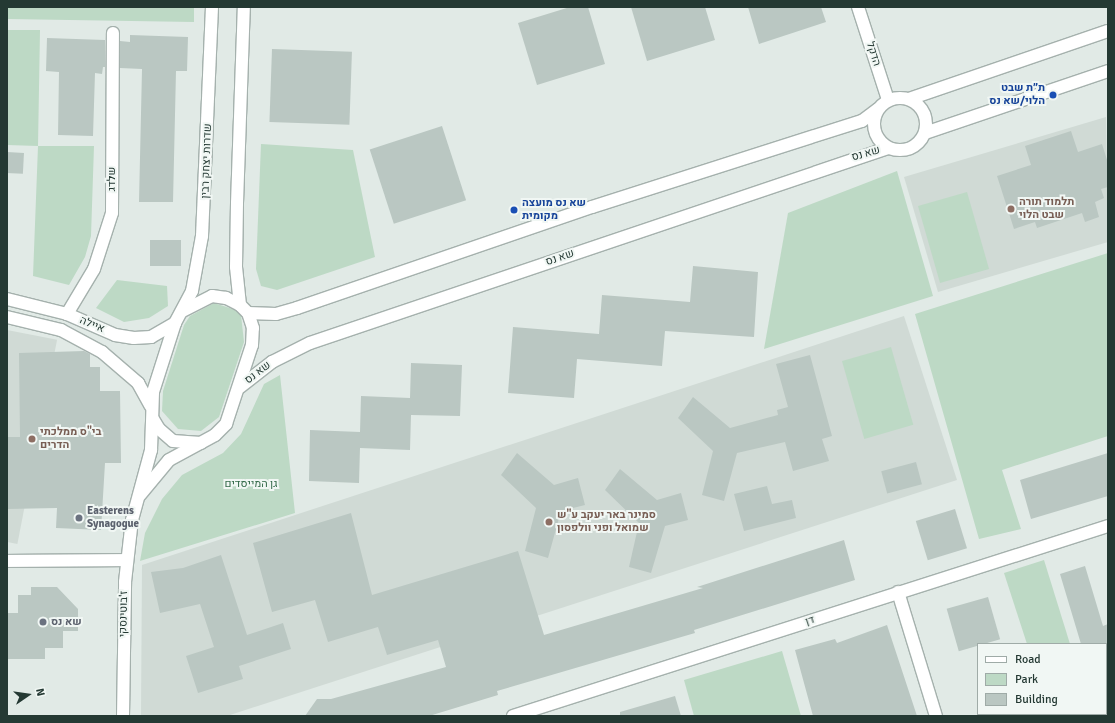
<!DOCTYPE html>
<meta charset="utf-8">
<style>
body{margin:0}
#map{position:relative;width:1115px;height:723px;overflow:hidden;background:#e1eae6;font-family:Signika,Heebo,sans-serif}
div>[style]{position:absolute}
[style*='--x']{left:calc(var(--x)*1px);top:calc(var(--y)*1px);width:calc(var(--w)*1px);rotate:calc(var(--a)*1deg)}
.built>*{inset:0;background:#d0dad5;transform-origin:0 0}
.green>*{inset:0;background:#bdd9c5;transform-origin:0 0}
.building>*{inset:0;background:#bac7c2;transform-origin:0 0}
.roads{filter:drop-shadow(1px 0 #a5b1ad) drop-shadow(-1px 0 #a5b1ad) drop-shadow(0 1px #a5b1ad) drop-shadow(0 -1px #a5b1ad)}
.minor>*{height:12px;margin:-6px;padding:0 6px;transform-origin:6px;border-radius:6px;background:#fff}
.tertiary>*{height:12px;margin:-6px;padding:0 6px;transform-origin:6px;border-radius:6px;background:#fff}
.tertiary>.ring{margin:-6px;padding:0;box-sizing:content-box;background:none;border:12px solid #fff;border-radius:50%}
.dots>*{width:11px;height:11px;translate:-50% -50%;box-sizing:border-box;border:2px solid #f1f7f4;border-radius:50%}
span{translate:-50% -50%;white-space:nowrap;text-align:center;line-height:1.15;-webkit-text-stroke:4px #f1f7f4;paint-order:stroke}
.street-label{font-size:11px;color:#243933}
.transit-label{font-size:11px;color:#164399;font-weight:700}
.right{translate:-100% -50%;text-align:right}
.left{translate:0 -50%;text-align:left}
.education-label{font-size:11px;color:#785e54;font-weight:700}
.park-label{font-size:11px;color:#336a49}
.worship-label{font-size:11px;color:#5b616d;font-weight:700}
.frame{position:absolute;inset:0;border:8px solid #243933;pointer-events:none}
.legend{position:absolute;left:977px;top:643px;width:130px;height:72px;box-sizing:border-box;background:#f1f7f4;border:1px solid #9faba7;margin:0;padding:5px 7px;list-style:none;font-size:12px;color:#243933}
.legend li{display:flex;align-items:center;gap:8px;height:20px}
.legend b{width:20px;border:1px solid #9faba7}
.north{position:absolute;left:8px;top:675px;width:40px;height:40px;-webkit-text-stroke:3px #f1f7f4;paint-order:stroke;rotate:77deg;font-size:11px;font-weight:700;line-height:16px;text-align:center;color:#243933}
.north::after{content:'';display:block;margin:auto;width:14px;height:18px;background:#243933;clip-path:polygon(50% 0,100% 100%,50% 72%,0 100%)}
</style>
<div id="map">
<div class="built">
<i style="clip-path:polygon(1106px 117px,1108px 242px,938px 292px,904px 177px)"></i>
<i style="clip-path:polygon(904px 316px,957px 480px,227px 716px,141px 716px,142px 565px)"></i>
<i style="left:7px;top:330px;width:51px;height:208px;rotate:11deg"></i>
</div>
<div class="green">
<i style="clip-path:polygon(7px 7px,194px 7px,194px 22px,7px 19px)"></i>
<i style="clip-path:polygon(7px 30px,40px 30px,38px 146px,94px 146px,91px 236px,85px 257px,69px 285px,33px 276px,38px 146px,7px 145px)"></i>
<i style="clip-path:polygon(261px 144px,353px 150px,375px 257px,277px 290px,261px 286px,256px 269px)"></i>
<i style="clip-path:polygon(897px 171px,933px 296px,764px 349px,788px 213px)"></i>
<i style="left:967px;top:192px;width:80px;height:51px;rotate:74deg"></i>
<i style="clip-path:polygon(1108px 253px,1108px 436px,1002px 470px,1021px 529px,979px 539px,915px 314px)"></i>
<i style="clip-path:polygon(117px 280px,167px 286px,168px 306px,149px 318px,124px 322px,96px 308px)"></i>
<i style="clip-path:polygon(214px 303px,236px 310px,241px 315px,244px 342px,219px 417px,201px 431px,178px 429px,162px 411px,163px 391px,184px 325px,190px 316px)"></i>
<i style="left:891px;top:347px;width:81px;height:51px;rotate:74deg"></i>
<i style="clip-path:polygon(280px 375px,295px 513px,140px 561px,145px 533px,162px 499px,182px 475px,223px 453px,241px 434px,264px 384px)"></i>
<i style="clip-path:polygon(1044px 560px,1070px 644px,1027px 644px,1004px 573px)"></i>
<i style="clip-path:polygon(782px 651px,801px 716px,694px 716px,684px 680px)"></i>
</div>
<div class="building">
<i style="clip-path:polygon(570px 7px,588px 7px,605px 64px,537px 85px,518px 23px)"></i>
<i style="clip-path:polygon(631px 7px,705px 7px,715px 40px,647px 61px)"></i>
<i style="clip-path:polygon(748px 7px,821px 7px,826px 22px,759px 44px)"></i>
<i style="clip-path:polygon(130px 35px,188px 37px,187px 71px,176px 71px,173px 202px,139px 202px,142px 69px,120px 68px,120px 41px,130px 42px)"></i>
<i style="clip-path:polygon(47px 38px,105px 40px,105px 67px,103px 67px,102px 74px,95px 73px,93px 136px,58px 135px,59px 72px,46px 71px)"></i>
<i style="left:272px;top:49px;width:80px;height:73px;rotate:2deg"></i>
<i style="left:442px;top:126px;width:78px;height:76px;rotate:72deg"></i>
<i style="clip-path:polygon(1071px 131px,1078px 152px,1102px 144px,1108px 163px,1108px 187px,1101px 189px,1104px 198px,1095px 202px,1099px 217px,1085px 222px,1082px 213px,1037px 228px,1035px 222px,1014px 229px,997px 176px,1031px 165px,1025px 146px)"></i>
<i style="left:7px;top:152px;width:17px;height:21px;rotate:3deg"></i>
<i style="left:181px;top:240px;width:26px;height:31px;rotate:90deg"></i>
<i style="clip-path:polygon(693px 266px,758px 272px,754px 337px,665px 331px,662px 366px,577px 359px,574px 398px,508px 393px,513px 327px,599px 334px,602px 295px,690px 302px)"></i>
<i style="clip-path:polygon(84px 351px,90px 354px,90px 367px,100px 367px,100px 391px,120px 391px,121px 463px,105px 463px,101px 530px,56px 528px,57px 508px,7px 509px,7px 437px,20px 437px,19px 353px)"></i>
<i style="clip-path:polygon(810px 355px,832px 436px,822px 439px,829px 461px,793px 471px,785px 442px,737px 453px,724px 501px,702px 495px,713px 451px,678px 418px,693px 397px,730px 428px,778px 415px,777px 410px,788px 407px,776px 364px)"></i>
<i style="clip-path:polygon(411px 363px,462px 365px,460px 416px,411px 415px,410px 450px,360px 448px,359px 483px,309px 481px,310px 430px,360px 432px,361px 396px,410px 398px)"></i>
<i style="clip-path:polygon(517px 453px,554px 485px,578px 478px,585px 505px,561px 511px,548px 558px,525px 551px,536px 508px,501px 475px)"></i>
<i style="clip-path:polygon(1108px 453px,1108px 496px,1031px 519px,1020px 480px)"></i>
<i style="left:916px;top:462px;width:23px;height:36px;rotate:75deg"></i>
<i style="clip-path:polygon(620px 469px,657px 500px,681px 493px,688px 520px,665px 526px,651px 573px,629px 567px,639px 523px,605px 490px)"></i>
<i style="clip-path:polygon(767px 486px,772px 504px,792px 500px,796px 518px,744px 531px,734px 494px)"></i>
<i style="left:955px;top:509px;width:41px;height:41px;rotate:73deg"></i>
<i style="clip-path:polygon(351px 513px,372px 595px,518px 551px,544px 635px,703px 588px,697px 587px,844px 540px,855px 580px,694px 630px,695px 633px,497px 691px,498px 695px,429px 716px,305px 716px,317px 699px,331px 699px,446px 667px,438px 640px,387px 655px,378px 627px,328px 642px,315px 600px,272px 612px,253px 543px)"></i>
<i style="clip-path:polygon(221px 555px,247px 635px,283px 623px,291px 649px,239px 666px,243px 679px,198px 693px,186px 656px,214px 647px,200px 604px,160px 613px,151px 572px,183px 568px)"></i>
<i style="clip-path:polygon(1085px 566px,1103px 626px,1108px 624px,1108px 644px,1081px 644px,1060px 574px)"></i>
<i style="clip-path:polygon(31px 587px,57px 587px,78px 609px,78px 631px,63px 631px,63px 648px,45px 648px,45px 659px,7px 659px,7px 613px,18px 613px,18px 595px,31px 595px)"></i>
<i style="left:988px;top:597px;width:44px;height:43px;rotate:74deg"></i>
<i style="clip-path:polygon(887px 625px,917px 716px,813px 716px,795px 650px,835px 639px,837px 643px)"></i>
<i style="clip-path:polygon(675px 696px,681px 716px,620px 716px,620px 712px)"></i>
</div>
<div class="roads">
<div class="minor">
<i style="--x:858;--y:7;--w:98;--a:72.1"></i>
<i style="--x:67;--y:314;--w:52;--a:-59"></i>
<i style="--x:94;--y:269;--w:59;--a:-72.2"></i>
<i style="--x:112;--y:213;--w:180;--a:-89.7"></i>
<i style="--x:7;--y:561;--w:120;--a:-0.5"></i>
<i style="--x:898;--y:592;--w:130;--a:73"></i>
<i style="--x:1106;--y:704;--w:2;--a:-27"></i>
<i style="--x:513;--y:716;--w:625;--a:-17.71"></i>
<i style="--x:1068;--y:716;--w:6;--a:-18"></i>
</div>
<div class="tertiary">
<i class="ring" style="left:874px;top:98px;width:40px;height:40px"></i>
<i style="--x:909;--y:99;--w:210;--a:-18.9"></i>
<i style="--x:925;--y:133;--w:193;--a:-18.7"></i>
<i style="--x:7;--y:299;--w:62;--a:14"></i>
<i style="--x:67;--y:314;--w:52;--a:23.6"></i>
<i style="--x:115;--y:335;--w:19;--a:9"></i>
<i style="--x:134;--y:338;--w:17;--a:-3"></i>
<i style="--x:151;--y:337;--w:28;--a:-30"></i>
<i style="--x:240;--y:305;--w:38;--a:-96"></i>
<i style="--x:236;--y:267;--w:64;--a:-89.1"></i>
<i style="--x:237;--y:203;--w:196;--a:-88"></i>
<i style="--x:248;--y:313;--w:28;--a:2"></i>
<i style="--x:276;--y:314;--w:22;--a:-16"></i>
<i style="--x:297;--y:308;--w:312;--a:-18.9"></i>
<i style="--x:592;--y:207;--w:283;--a:-17.7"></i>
<i style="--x:862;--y:121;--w:20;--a:-37"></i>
<i style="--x:7;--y:317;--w:56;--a:13.5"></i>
<i style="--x:61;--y:330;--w:47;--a:28.2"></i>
<i style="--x:102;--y:352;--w:48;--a:40.7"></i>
<i style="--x:138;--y:383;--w:26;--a:61"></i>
<i style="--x:240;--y:387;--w:41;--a:-38"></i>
<i style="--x:272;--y:362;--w:42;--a:-26.6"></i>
<i style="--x:310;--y:343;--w:610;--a:-18.64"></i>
<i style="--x:153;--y:419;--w:12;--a:59"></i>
<i style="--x:159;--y:429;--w:18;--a:41"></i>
<i style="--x:173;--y:441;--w:28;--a:4"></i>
<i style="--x:140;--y:495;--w:45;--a:-50.4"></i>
<i style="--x:169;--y:460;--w:52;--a:-28.5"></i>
<i style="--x:215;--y:435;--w:16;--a:-45"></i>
<i style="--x:226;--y:424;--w:83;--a:-71.8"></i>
<i style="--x:252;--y:345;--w:17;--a:-87"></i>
<i style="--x:253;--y:328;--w:16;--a:-108"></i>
<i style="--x:248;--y:313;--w:11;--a:-135"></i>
<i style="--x:240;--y:305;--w:16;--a:-153"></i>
<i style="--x:226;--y:298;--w:14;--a:-172"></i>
<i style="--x:212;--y:296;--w:33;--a:153"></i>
<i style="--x:123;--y:716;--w:134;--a:-89.1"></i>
<i style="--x:125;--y:582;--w:62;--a:-83.6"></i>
<i style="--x:132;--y:520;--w:73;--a:-74.8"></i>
<i style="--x:151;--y:450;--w:58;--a:-88"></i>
<i style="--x:153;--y:392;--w:72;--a:-72.3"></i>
<i style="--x:175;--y:323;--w:36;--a:-62"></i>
<i style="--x:192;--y:291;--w:56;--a:-79.7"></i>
<i style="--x:202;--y:236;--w:229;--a:-87.5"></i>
</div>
</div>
<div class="dots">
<i style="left:1053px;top:95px;background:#1a4fb4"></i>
<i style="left:1011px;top:209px;background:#8d6e63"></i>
<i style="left:514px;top:210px;background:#1a4fb4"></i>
<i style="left:32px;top:439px;background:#8d6e63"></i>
<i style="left:79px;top:518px;background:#6b7280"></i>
<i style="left:549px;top:522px;background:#8d6e63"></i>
<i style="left:43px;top:622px;background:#6b7280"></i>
</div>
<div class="street-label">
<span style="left:873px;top:54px;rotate:72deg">הדקל</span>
<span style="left:866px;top:154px;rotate:-16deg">שא נס</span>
<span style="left:207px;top:161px;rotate:-88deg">שדרות יצחק רבין</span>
<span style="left:112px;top:179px;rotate:-90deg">שלדג</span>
<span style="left:560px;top:258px;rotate:-19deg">שא נס</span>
<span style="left:92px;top:325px;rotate:23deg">איילה</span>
<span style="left:258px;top:373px;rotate:-37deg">שא נס</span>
<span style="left:124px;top:614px;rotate:-89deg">ז'בוטינסקי</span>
<span style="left:810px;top:621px;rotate:-18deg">דן</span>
</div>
<div class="transit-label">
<span class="right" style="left:1045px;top:95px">ת״ת שבט<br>הלוי/שא נס</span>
<span class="left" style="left:522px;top:210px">שא נס מועצה<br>מקומית</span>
</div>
<div class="education-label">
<span class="left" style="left:1019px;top:209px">תלמוד תורה<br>שבט הלוי</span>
<span class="left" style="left:40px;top:439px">בי"ס ממלכתי<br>הדרים</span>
<span class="left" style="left:557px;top:522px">סמינר באר יעקב ע"ש<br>שמואל ופני וולפסון</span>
</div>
<div class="park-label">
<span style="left:251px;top:484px">גן המייסדים</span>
</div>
<div class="worship-label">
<span class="left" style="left:87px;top:518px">Easterens<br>Synagogue</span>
<span class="left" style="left:51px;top:622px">שא נס</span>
</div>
<div class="frame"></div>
<ul class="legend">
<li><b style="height:5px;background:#fff"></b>Road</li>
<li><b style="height:11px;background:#bdd9c5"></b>Park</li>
<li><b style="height:11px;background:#bac7c2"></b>Building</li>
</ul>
<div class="north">N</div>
</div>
